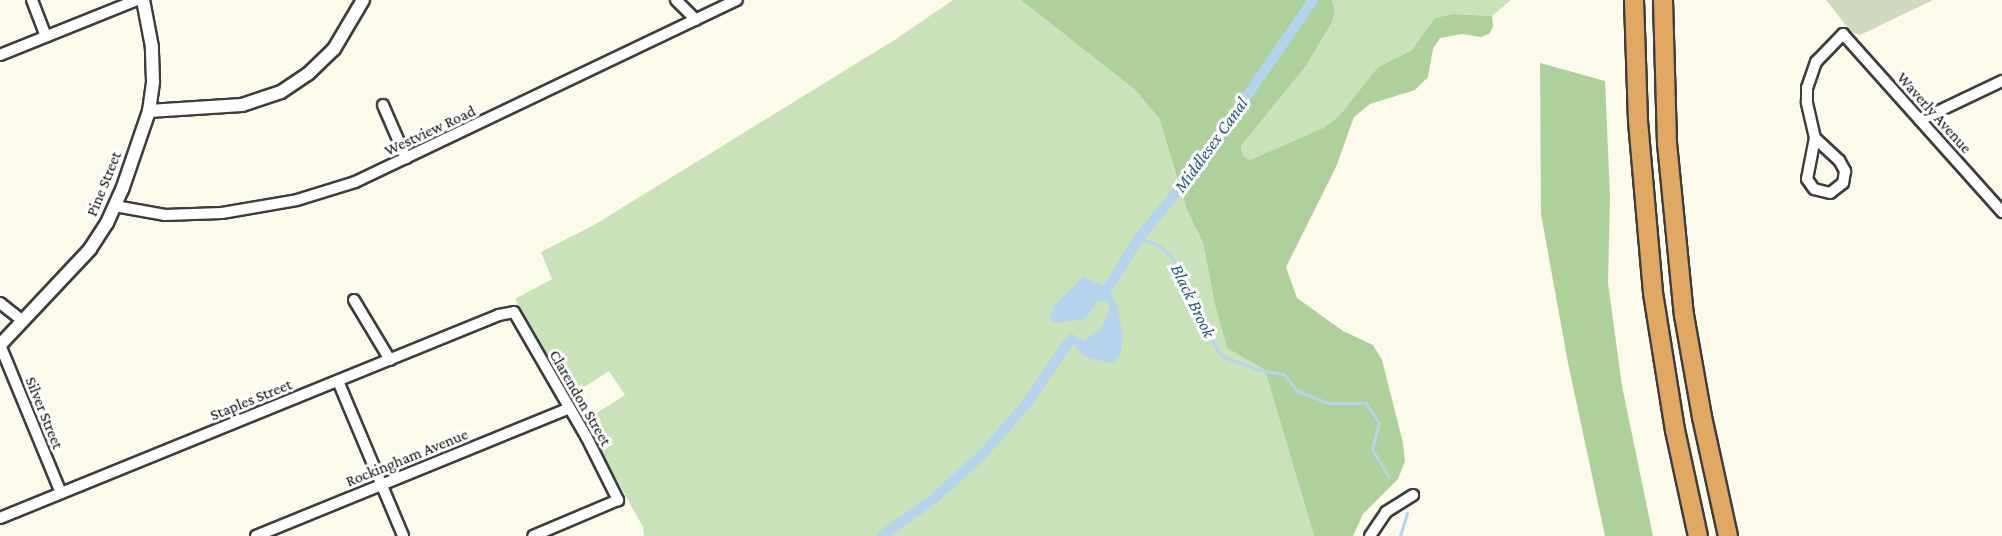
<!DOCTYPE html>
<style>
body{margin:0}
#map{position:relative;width:2002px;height:536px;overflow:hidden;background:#fcfaea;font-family:"Crimson Pro",serif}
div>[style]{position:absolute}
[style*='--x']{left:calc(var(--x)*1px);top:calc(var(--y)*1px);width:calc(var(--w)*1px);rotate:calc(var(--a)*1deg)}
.green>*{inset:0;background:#cae2b9}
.forest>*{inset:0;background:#aed09a}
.cemetery>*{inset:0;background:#cfdabf}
.water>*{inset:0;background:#b5d3ed}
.stream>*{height:3px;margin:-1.5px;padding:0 1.5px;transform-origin:1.5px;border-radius:1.5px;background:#b5d3ed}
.canal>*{height:10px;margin:-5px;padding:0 5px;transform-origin:5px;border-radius:5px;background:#b5d3ed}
.roads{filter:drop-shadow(2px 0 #3d3d3d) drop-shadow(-2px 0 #3d3d3d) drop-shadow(0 2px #3d3d3d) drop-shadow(0 -2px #3d3d3d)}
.minor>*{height:10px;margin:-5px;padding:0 5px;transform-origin:5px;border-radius:5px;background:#fff}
.tertiary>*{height:12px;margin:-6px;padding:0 6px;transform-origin:6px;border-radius:6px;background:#fff}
.motorway>*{height:18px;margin:-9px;padding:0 9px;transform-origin:9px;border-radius:9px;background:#e1a863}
span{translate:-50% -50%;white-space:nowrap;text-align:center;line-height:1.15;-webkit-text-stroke:6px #fff;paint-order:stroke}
.street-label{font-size:16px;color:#0a0a0a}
.water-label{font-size:18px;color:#25558b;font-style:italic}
</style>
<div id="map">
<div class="green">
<i style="clip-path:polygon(953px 0,1021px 0,1135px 90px,1159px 118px,1187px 210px,1203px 243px,1215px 305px,1227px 348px,1265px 370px,1314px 536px,644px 536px,643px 527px,584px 421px,625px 395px,609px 371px,570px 396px,515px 299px,552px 279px,541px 252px,594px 225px,896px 39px)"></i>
<i style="clip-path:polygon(1332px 0,1511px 0,1492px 16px,1454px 14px,1422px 38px,1412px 50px,1378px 67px,1339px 116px,1325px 127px,1250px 160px,1243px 156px,1241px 146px,1306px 66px,1332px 22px,1335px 11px)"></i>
</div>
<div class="forest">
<i style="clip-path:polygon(1021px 0,1332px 0,1335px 11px,1332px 22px,1306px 66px,1241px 146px,1243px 156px,1250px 160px,1325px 127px,1339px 116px,1378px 67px,1412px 50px,1435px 18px,1454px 14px,1492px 16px,1493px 27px,1489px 34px,1481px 37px,1462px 34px,1440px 38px,1433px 49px,1428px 77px,1415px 90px,1370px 104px,1354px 117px,1336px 167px,1286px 267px,1297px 298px,1343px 331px,1373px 345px,1382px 360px,1403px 443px,1405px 461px,1398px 479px,1363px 514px,1353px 536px,1314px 536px,1265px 370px,1227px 348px,1215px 305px,1203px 243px,1187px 210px,1159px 118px,1135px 90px)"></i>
<i style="clip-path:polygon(1540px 63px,1605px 81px,1610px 196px,1608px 283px,1622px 386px,1653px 536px,1605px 536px,1568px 363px,1541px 214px)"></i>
</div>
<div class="cemetery">
<i style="clip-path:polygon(1826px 0,1933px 0,1860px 35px,1851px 32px)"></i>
</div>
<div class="water">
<i style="clip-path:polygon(1083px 277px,1107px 287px,1118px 307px,1123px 339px,1120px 357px,1115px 361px,1109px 363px,1084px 356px,1073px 344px,1064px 343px,1071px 333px,1083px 341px,1101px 329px,1109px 310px,1109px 304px,1104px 301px,1098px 301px,1085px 319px,1054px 323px,1050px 320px,1053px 306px)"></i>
</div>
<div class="stream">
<i style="--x:1139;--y:238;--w:20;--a:20"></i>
<i style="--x:1158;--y:245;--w:16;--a:40"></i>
<i style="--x:1170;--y:255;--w:22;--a:56"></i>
<i style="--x:1182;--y:273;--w:85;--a:65.6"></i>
<i style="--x:1217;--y:350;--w:10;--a:45"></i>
<i style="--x:1224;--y:357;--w:37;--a:20"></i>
<i style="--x:1259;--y:370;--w:25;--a:9"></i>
<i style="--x:1284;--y:374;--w:21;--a:53"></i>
<i style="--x:1297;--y:391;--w:34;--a:21"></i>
<i style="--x:1329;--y:403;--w:37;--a:0"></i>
<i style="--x:1366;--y:403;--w:24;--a:57"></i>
<i style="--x:1379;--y:423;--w:27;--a:105"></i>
<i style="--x:1372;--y:449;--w:33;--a:59"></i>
<i style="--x:1400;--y:536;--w:24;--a:-73"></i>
</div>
<div class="canal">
<i style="--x:1108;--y:288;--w:59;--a:-58.2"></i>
<i style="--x:1139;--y:238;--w:98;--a:-50.8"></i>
<i style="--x:1201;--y:162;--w:197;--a:-55.3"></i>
<i style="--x:881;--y:536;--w:62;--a:-35.2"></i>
<i style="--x:932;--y:500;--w:67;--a:-42"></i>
<i style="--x:982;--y:455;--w:69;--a:-49.1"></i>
<i style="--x:1027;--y:403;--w:73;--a:-55.7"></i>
</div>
<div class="roads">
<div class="minor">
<i style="--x:32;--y:0;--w:39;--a:69"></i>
<i style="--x:676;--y:0;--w:28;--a:45"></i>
<i style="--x:0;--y:55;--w:148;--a:-21.9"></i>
<i style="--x:383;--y:105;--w:58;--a:66.5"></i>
<i style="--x:1920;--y:120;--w:91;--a:-25.4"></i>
<i style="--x:1815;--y:138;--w:33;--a:43"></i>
<i style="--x:1839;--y:160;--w:13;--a:61"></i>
<i style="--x:1845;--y:171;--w:12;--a:99"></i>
<i style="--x:1843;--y:183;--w:16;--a:142"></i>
<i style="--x:1830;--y:193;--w:16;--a:-166"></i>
<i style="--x:1814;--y:189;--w:12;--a:-125"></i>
<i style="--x:1807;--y:179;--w:42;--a:-79"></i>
<i style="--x:1815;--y:138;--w:37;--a:-103"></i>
<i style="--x:1807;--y:102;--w:14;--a:-90"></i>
<i style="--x:1807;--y:88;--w:28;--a:-71"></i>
<i style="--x:1816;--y:62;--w:39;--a:-46"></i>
<i style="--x:1843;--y:34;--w:239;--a:48.2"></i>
<i style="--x:115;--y:206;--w:51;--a:10.2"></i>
<i style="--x:165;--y:215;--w:57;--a:-2"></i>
<i style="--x:222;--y:213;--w:76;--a:-9.8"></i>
<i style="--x:297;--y:200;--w:61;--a:-17.2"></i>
<i style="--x:355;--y:182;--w:423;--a:-25.5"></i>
<i style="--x:354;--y:300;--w:70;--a:59"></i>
<i style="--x:0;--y:303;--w:29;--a:38"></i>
<i style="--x:0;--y:345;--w:160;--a:67.6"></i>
<i style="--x:338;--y:381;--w:168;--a:67.2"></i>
<i style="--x:0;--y:518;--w:539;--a:-22.14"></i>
<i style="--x:499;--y:315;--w:15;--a:-11"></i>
<i style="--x:514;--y:312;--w:143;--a:59.9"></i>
<i style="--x:586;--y:436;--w:72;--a:63.4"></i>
<i style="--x:618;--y:500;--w:92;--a:157"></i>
<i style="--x:256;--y:536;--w:338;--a:-22.2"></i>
<i style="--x:1370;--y:536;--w:29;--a:-56"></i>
<i style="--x:1386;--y:512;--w:32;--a:-32"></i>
</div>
<div class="tertiary">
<i style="--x:149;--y:111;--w:93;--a:-3.7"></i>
<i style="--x:242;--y:105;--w:41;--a:-18.4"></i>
<i style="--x:281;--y:92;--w:32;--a:-34"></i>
<i style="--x:308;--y:74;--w:36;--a:-44"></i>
<i style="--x:334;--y:49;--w:57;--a:-59.4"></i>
<i style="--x:0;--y:345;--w:132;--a:-46.8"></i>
<i style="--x:90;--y:249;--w:31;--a:-57"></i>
<i style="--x:107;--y:223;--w:36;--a:-66"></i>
<i style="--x:122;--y:190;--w:83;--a:-71.1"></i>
<i style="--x:149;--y:111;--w:30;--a:-82"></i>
<i style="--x:153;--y:81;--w:34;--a:-92"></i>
<i style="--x:152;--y:47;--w:48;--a:-100.8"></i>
</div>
<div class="motorway">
<i style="--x:1634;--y:0;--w:121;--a:88.1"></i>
<i style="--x:1638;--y:121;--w:173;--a:85"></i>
<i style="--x:1653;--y:293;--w:139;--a:80.9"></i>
<i style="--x:1675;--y:430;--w:108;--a:77.8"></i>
<i style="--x:1663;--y:0;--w:143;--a:88.4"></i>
<i style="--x:1667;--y:143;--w:173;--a:84.4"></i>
<i style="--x:1684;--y:315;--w:104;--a:80"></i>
<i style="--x:1702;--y:417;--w:122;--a:77.7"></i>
</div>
</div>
<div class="street-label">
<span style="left:1934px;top:113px;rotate:48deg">Waverly Avenue</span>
<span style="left:430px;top:131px;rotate:-25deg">Westview Road</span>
<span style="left:104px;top:184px;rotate:-68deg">Pine Street</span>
<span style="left:580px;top:398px;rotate:60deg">Clarendon Street</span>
<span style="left:251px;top:400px;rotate:-22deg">Staples Street</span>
<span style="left:44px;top:413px;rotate:68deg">Silver Street</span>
<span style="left:407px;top:458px;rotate:-22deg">Rockingham Avenue</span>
</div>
<div class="water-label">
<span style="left:1211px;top:145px;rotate:-54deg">Middlesex Canal</span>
<span style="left:1193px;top:301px;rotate:64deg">Black Brook</span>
</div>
</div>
